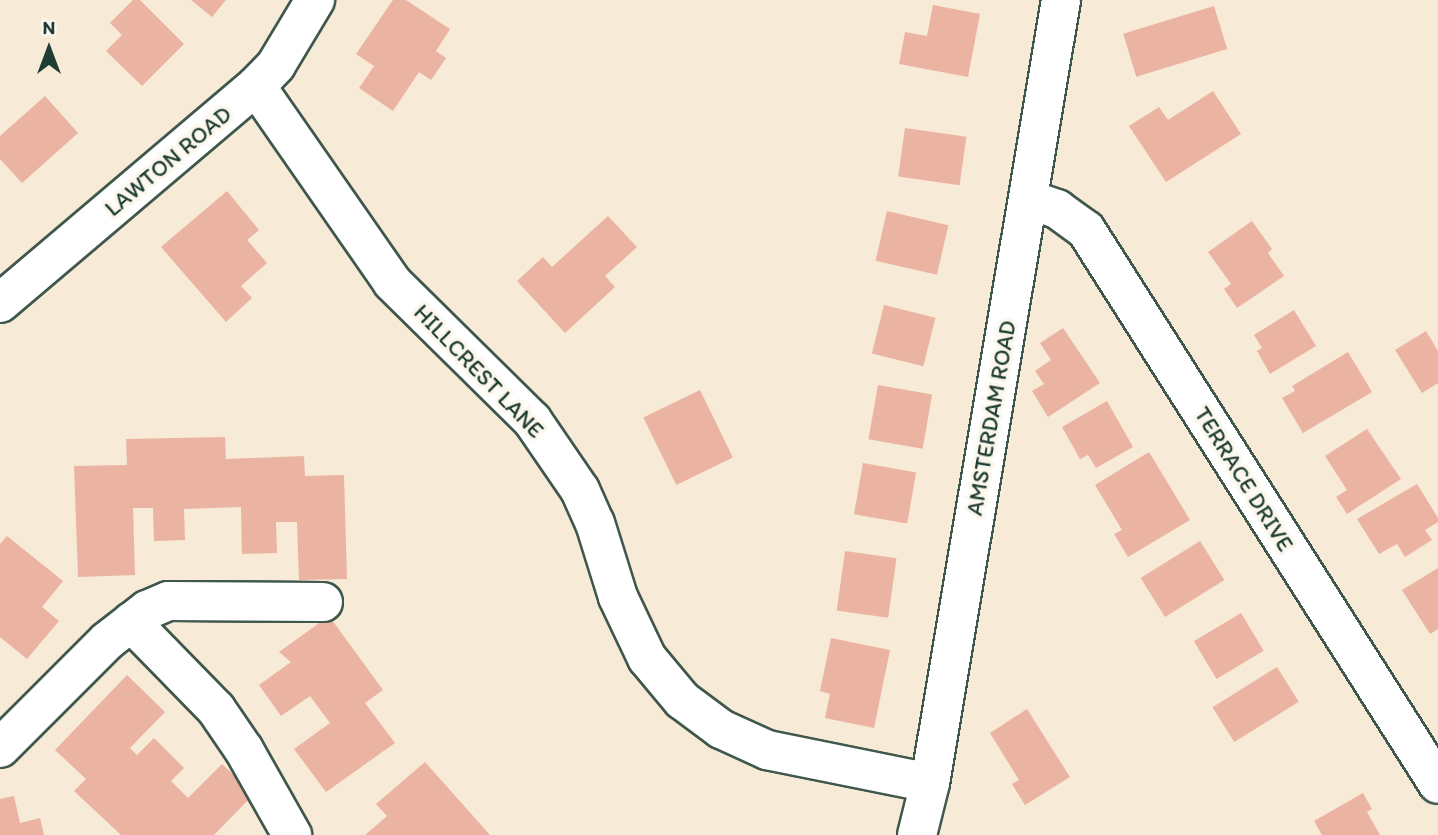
<!DOCTYPE html>
<style>
body{margin:0}
#map{position:relative;width:1438px;height:835px;overflow:hidden;background:#f7ead6;font-family:Itim,sans-serif}
div>[style]{position:absolute}
[style*='--x']{left:calc(var(--x)*1px);top:calc(var(--y)*1px);width:calc(var(--w)*1px);rotate:calc(var(--a)*1deg)}
.building>*{inset:0;background:#ebb3a2;transform-origin:0 0}
.roads{filter:drop-shadow(2px 0 #3f574c) drop-shadow(-2px 0 #3f574c) drop-shadow(0 2px #3f574c) drop-shadow(0 -2px #3f574c)}
.minor>*{height:38px;margin:-19px;padding:0 19px;transform-origin:19px;border-radius:19px;background:#fff}
span{translate:-50% -50%;white-space:nowrap;text-align:center;line-height:1.15;-webkit-text-stroke:7px #fbf7ec;paint-order:stroke}
.street-label{font-size:23px;color:#1f3d34}
.north{position:absolute;left:14px;top:14px;width:70px;height:70px;-webkit-text-stroke:5px #fbf7ec;paint-order:stroke;rotate:0deg;font-size:19px;font-weight:700;line-height:28px;text-align:center;color:#1f3d34}
.north::after{content:'';display:block;margin:auto;width:24px;height:32px;background:#1f3d34;clip-path:polygon(50% 0,100% 100%,50% 72%,0 100%)}
</style>
<div id="map">
<div class="building">
<i style="clip-path:polygon(133px 0,140px 0,184px 44px,142px 86px,106px 51px,122px 35px,110px 23px)"></i>
<i style="clip-path:polygon(191px 0,226px 0,212px 17px)"></i>
<i style="clip-path:polygon(393px 0,406px 0,450px 29px,436px 51px,446px 58px,431px 80px,419px 72px,393px 111px,359px 88px,374px 66px,356px 54px)"></i>
<i style="clip-path:polygon(933px 5px,980px 14px,968px 77px,899px 64px,905px 32px,927px 36px)"></i>
<i style="left:1214px;top:6px;width:45px;height:95px;rotate:73deg"></i>
<i style="clip-path:polygon(1213px 91px,1241px 134px,1166px 182px,1129px 126px,1159px 107px,1168px 120px)"></i>
<i style="clip-path:polygon(45px 96px,78px 133px,22px 183px,0 159px,0 136px)"></i>
<i style="left:905px;top:128px;width:62px;height:49px;rotate:8deg"></i>
<i style="clip-path:polygon(227px 191px,259px 230px,247px 240px,267px 263px,241px 286px,252px 298px,226px 322px,161px 247px)"></i>
<i style="left:887px;top:211px;width:63px;height:51px;rotate:13deg"></i>
<i style="clip-path:polygon(608px 216px,637px 247px,605px 276px,615px 287px,565px 333px,517px 281px,543px 257px,552px 267px)"></i>
<i style="clip-path:polygon(1252px 221px,1272px 249px,1268px 253px,1284px 276px,1237px 308px,1224px 289px,1231px 284px,1208px 252px)"></i>
<i style="left:884px;top:305px;width:53px;height:50px;rotate:14deg"></i>
<i style="clip-path:polygon(1294px 310px,1316px 346px,1270px 374px,1257px 351px,1262px 348px,1254px 335px)"></i>
<i style="clip-path:polygon(1063px 328px,1100px 383px,1048px 417px,1032px 391px,1044px 384px,1035px 371px,1051px 360px,1040px 343px)"></i>
<i style="clip-path:polygon(1426px 331px,1438px 351px,1438px 383px,1422px 393px,1395px 350px)"></i>
<i style="clip-path:polygon(1348px 352px,1372px 392px,1303px 433px,1282px 398px,1295px 391px,1292px 386px)"></i>
<i style="left:878px;top:385px;width:55px;height:55px;rotate:10deg"></i>
<i style="left:700px;top:390px;width:75px;height:63px;rotate:64deg"></i>
<i style="clip-path:polygon(1107px 401px,1133px 447px,1096px 468px,1088px 455px,1080px 459px,1062px 427px)"></i>
<i style="clip-path:polygon(1367px 429px,1401px 479px,1347px 514px,1336px 497px,1347px 490px,1325px 456px)"></i>
<i style="clip-path:polygon(225px 437px,226px 459px,304px 456px,305px 476px,344px 475px,347px 579px,299px 580px,297px 522px,276px 522px,277px 553px,242px 554px,241px 507px,184px 509px,185px 540px,154px 541px,153px 508px,133px 508px,135px 575px,78px 577px,74px 466px,127px 465px,126px 439px)"></i>
<i style="clip-path:polygon(1149px 452px,1190px 520px,1128px 557px,1114px 534px,1122px 530px,1095px 485px)"></i>
<i style="left:863px;top:463px;width:54px;height:52px;rotate:10deg"></i>
<i style="clip-path:polygon(1417px 484px,1438px 518px,1438px 522px,1425px 530px,1432px 540px,1405px 557px,1397px 544px,1379px 554px,1357px 519px)"></i>
<i style="clip-path:polygon(7px 536px,63px 581px,42px 607px,59px 621px,27px 659px,0 637px,0 544px)"></i>
<i style="left:1200px;top:541px;width:46px;height:70px;rotate:58deg"></i>
<i style="left:845px;top:551px;width:52px;height:60px;rotate:8deg"></i>
<i style="clip-path:polygon(1438px 568px,1438px 629px,1430px 634px,1402px 590px)"></i>
<i style="left:1241px;top:613px;width:44px;height:55px;rotate:59deg"></i>
<i style="clip-path:polygon(329px 616px,383px 690px,365px 703px,395px 743px,326px 792px,294px 749px,330px 723px,310px 696px,281px 716px,259px 685px,291px 662px,279px 652px)"></i>
<i style="clip-path:polygon(831px 638px,890px 650px,874px 728px,825px 718px,830px 694px,820px 691px)"></i>
<i style="left:1277px;top:667px;width:41px;height:76px;rotate:58deg"></i>
<i style="clip-path:polygon(127px 675px,165px 712px,130px 748px,137px 755px,154px 738px,184px 768px,171px 781px,188px 798px,222px 764px,254px 794px,214px 835px,121px 835px,74px 791px,86px 779px,55px 750px)"></i>
<i style="clip-path:polygon(1027px 709px,1070px 777px,1025px 805px,1012px 784px,1019px 780px,990px 733px)"></i>
<i style="clip-path:polygon(425px 762px,490px 835px,365px 835px,387px 816px,376px 804px)"></i>
<i style="clip-path:polygon(1363px 793px,1372px 809px,1367px 812px,1380px 835px,1322px 835px,1314px 821px)"></i>
<i style="clip-path:polygon(14px 796px,20px 823px,40px 818px,44px 835px,0 835px,0 799px)"></i>
</div>
<div class="roads">
<div class="minor">
<i style="--x:256;--y:86;--w:239;--a:55.2"></i>
<i style="--x:392;--y:282;--w:197;--a:44.6"></i>
<i style="--x:532;--y:420;--w:85;--a:55.6"></i>
<i style="--x:580;--y:490;--w:36;--a:66"></i>
<i style="--x:595;--y:523;--w:77;--a:72.7"></i>
<i style="--x:618;--y:597;--w:68;--a:64.6"></i>
<i style="--x:647;--y:658;--w:55;--a:50.2"></i>
<i style="--x:682;--y:700;--w:49;--a:36.6"></i>
<i style="--x:721;--y:729;--w:51;--a:24.5"></i>
<i style="--x:767;--y:750;--w:166;--a:11.4"></i>
<i style="--x:1028;--y:199;--w:31;--a:19"></i>
<i style="--x:1057;--y:209;--w:36;--a:36"></i>
<i style="--x:1086;--y:230;--w:656;--a:57.57"></i>
<i style="--x:0;--y:303;--w:336;--a:-40.3"></i>
<i style="--x:256;--y:86;--w:29;--a:-46"></i>
<i style="--x:276;--y:65;--w:76;--a:-59"></i>
<i style="--x:131;--y:622;--w:122;--a:45.7"></i>
<i style="--x:216;--y:709;--w:50;--a:55.7"></i>
<i style="--x:244;--y:750;--w:98;--a:60.5"></i>
<i style="--x:0;--y:748;--w:151;--a:-45"></i>
<i style="--x:107;--y:641;--w:51;--a:-37.8"></i>
<i style="--x:147;--y:610;--w:23;--a:-23"></i>
<i style="--x:168;--y:601;--w:155;--a:0.4"></i>
<i style="--x:917;--y:835;--w:54;--a:-76"></i>
<i style="--x:930;--y:783;--w:794;--a:-80.5"></i>
</div>
</div>
<div class="street-label">
<span style="left:168px;top:161px;rotate:-40deg">LAWTON ROAD</span>
<span style="left:479px;top:371px;rotate:46deg">HILLCREST LANE</span>
<span style="left:991px;top:418px;rotate:-80deg">AMSTERDAM ROAD</span>
<span style="left:1244px;top:479px;rotate:58deg">TERRACE DRIVE</span>
</div>
<div class="north">N</div>
</div>
